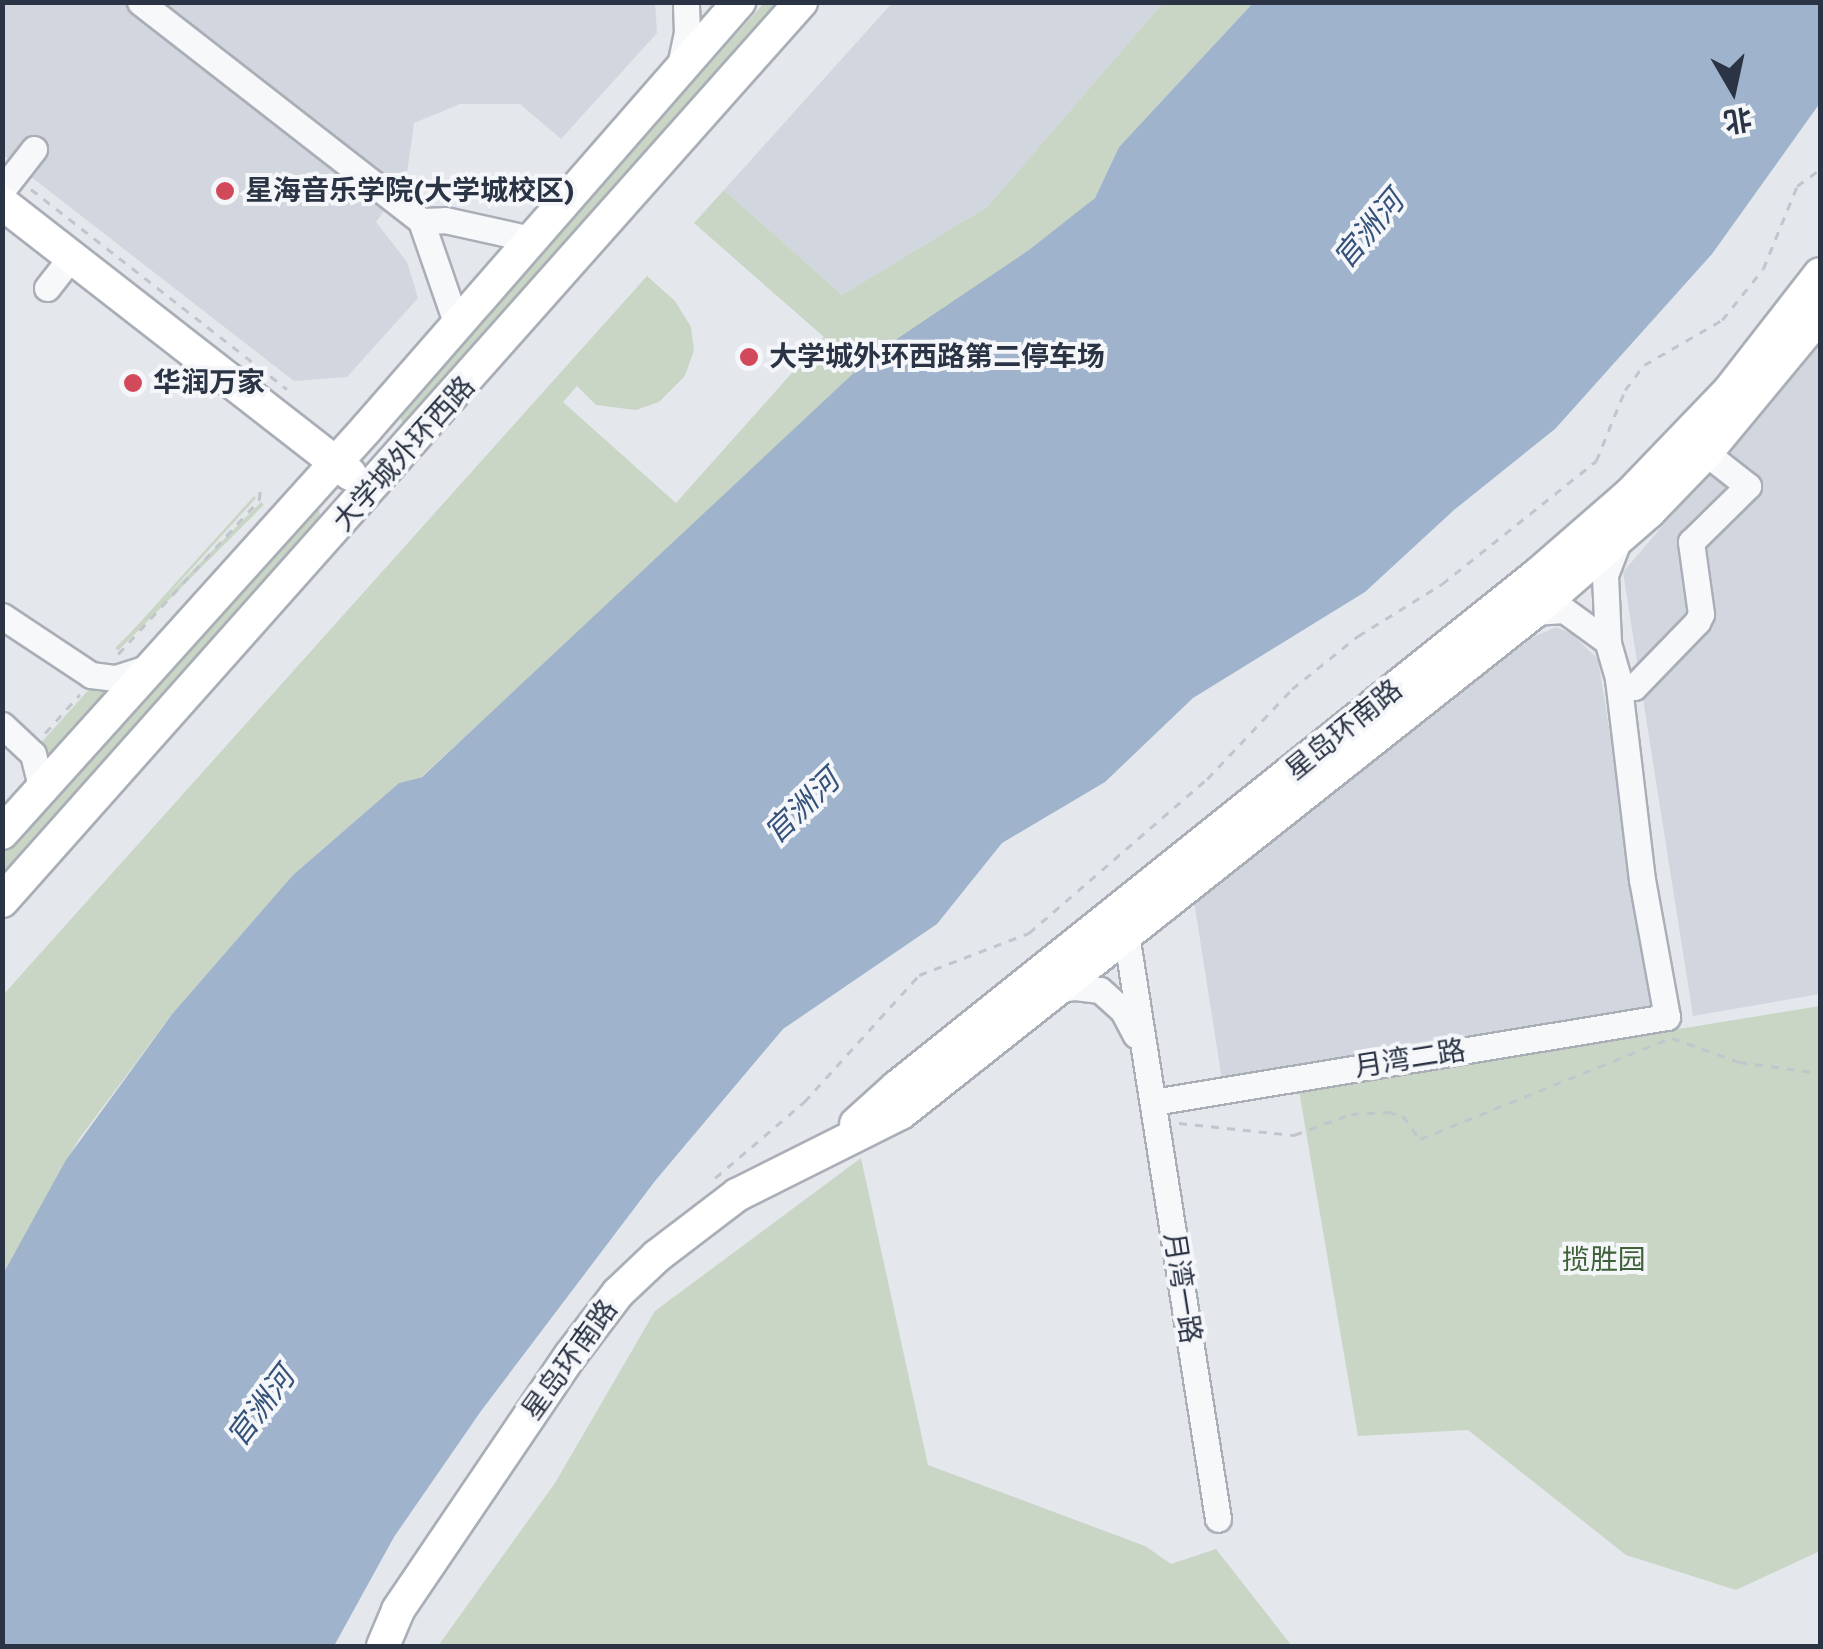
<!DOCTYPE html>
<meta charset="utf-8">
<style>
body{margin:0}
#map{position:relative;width:1823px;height:1649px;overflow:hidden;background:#e4e7ec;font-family:"Work Sans","Noto Sans SC",sans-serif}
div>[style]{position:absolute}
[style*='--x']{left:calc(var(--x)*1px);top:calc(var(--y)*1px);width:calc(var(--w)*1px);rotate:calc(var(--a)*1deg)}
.built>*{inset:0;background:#d2d6de}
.green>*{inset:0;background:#c9d6c5;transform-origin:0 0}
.water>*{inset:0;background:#9fb4cc}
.path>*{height:2.5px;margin-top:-1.25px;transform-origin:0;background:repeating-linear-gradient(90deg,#c2c5cb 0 8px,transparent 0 16px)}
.roads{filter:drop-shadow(2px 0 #a9aeb7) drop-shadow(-2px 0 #a9aeb7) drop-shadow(0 2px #a9aeb7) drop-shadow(0 -2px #a9aeb7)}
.minor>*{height:25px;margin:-12.5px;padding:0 12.5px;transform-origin:12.5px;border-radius:12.5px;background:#f7f8fa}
.major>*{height:32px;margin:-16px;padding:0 16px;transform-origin:16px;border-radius:16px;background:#fff}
.dots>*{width:28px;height:28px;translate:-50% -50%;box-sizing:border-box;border:5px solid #f4f6f9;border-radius:50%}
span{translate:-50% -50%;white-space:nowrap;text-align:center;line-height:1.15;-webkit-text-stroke:8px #f4f6f9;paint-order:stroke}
.poi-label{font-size:28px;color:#2b3445;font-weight:700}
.left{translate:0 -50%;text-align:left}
.street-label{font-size:28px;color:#2b3445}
.park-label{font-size:28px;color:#3f6138}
.water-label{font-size:30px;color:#34527a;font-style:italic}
.frame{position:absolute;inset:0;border:5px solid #2b3445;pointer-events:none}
.north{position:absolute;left:1683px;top:40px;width:100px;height:100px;-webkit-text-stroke:8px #f4f6f9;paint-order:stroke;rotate:171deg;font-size:28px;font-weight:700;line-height:40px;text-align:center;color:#2b3445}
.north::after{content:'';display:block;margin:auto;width:35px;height:45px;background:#2b3445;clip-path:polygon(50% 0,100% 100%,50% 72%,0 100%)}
</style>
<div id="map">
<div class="built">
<i style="clip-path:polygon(655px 2px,657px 33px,561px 139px,520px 104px,460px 104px,414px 123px,406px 180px,376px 222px,407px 262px,418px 298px,347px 377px,294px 381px,3px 155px,2px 3px)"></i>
<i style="clip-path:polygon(892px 3px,1163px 3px,987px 207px,842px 295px,724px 190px)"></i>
<i style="clip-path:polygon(1820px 343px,1820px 994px,1693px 1016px,1623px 572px)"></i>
<i style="clip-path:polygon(1556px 627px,1572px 634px,1598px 659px,1654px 1009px,1222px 1080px,1194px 901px,1533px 637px)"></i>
</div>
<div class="green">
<i style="clip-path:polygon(764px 3px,787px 3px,408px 425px,402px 423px,399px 411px)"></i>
<i style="clip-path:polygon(1163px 3px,1253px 3px,1119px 147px,1095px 198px,610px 604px,421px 777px,399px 783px,293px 875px,173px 1013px,79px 1139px,3px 1274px,3px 995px,647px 276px,675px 301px,691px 327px,694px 350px,685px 376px,659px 402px,636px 410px,596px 405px,577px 386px,563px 402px,676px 503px,824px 337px,694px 223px,724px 190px,842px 295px,987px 207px)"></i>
<i style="clip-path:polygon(254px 496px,256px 498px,118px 650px,116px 649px)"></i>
<i style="left:261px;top:502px;width:4px;height:206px;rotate:45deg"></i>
<i style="clip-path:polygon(312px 509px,319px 509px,320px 516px,3px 875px,3px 853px)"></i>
<i style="clip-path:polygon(91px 687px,108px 691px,47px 759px,39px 745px)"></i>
<i style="clip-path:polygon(1820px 1006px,1820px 1551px,1736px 1590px,1626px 1555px,1468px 1430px,1358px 1436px,1299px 1091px)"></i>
<i style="clip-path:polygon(861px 1158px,928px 1465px,1145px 1546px,1171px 1564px,1216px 1549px,1292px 1646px,438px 1646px,555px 1483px,655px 1311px)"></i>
</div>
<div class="water">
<i style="clip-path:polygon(1253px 3px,1820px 3px,1820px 103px,1712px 254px,1555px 429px,1454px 510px,1365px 592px,1193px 698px,1105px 782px,1002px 843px,937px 924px,783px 1029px,655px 1181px,481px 1411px,394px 1537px,334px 1646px,3px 1646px,3px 1274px,66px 1160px,173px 1013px,293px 875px,399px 783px,422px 777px,873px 355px,1029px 250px,1095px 198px,1119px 147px)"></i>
</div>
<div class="path">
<i style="--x:31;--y:189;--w:325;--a:38"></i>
<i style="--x:118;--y:654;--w:209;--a:-47.5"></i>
<i style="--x:259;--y:500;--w:10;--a:-84"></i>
<i style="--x:45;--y:733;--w:52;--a:-48.1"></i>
<i style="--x:1672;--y:1038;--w:71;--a:19.7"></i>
<i style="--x:1739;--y:1062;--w:82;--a:7.7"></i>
<i style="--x:1179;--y:1123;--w:116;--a:6"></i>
<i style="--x:1294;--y:1135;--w:61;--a:-20.2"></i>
<i style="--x:1351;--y:1114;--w:37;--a:-3"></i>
<i style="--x:1388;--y:1112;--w:16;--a:15"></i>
<i style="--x:1403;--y:1116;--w:29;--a:54"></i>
<i style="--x:1420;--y:1139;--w:264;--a:-22"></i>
<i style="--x:715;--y:1178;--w:117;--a:-40.5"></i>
<i style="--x:804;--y:1102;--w:171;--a:-47.8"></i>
<i style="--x:919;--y:975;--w:118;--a:-20.9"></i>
<i style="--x:1029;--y:933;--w:235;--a:-40.9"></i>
<i style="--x:1207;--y:779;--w:124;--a:-46.6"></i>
<i style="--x:1292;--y:689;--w:85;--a:-38.8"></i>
<i style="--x:1358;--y:636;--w:99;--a:-31.8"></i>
<i style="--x:1442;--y:584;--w:197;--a:-38.6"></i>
<i style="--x:1596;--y:461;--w:77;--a:-67.8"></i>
<i style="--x:1625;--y:390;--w:31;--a:-53"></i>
<i style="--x:1644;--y:365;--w:90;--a:-30"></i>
<i style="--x:1722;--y:320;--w:65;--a:-51.2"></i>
<i style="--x:1763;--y:269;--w:90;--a:-67.7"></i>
<i style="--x:1797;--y:186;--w:29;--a:-36"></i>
</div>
<div class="roads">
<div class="minor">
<i style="--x:140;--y:2;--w:356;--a:37.9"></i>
<i style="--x:679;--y:70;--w:38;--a:-78"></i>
<i style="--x:687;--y:33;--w:31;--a:-92"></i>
<i style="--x:2;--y:190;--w:52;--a:-52"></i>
<i style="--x:47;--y:288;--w:39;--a:-52"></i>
<i style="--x:457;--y:325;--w:110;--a:-109.1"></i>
<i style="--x:421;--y:221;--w:24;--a:-2"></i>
<i style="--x:445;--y:220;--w:88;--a:12.5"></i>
<i style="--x:1534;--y:612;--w:30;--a:-4"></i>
<i style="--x:1564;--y:610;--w:54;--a:36"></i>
<i style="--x:2;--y:616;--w:107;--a:33.5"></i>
<i style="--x:91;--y:675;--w:25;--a:7"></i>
<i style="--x:116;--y:678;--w:36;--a:-18"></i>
<i style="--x:1618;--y:678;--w:11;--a:56"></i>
<i style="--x:1624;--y:687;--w:10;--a:0"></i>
<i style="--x:1634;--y:687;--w:91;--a:-45.9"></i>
<i style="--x:1697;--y:622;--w:9;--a:-63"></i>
<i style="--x:1701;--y:614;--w:73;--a:-97.9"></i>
<i style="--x:1691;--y:542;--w:80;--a:-44.5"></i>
<i style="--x:1748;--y:486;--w:53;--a:-141.8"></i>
<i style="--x:2;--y:725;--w:42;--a:43.1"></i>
<i style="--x:33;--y:754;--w:36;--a:76"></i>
<i style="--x:1126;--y:934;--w:592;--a:81.06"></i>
<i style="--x:1055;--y:990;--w:20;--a:-9"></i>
<i style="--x:1075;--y:987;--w:25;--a:7"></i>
<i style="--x:1100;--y:990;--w:31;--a:42"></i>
<i style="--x:1123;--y:1011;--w:27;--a:62"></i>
<i style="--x:1153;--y:1102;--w:521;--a:-9.39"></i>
<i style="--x:1667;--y:1017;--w:139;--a:-100.3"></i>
<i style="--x:1642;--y:880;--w:203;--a:-96.8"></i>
<i style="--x:1618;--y:678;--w:37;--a:-106"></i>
<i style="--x:1608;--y:642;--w:67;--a:-92.6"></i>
<i style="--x:1605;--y:575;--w:40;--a:-69"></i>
</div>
<div class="major">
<i style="--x:2;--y:203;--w:441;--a:37.9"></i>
<i style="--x:2;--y:833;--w:545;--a:-47.97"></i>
<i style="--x:367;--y:428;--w:566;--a:-48.87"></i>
<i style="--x:2;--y:901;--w:1203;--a:-48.37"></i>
<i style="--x:856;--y:1124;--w:55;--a:-42.1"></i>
<i style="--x:897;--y:1087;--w:821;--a:-38.67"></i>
<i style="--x:1538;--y:574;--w:121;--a:-41"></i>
<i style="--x:1629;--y:495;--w:144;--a:-46.1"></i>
<i style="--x:1729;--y:391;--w:148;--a:-52.1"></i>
<i style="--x:383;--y:1646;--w:39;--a:-67"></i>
<i style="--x:398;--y:1610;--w:307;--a:-55.9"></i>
<i style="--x:570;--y:1356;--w:79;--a:-52.7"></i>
<i style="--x:618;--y:1293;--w:54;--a:-43.5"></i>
<i style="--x:657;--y:1256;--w:101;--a:-37.3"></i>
<i style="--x:737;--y:1195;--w:183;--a:-26.6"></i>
<i style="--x:901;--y:1113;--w:807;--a:-38.36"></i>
<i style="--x:1534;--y:612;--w:152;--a:-41"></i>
<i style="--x:1649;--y:512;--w:82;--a:-46"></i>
<i style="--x:1706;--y:453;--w:179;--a:-50.4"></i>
</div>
</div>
<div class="dots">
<i style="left:225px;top:191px;background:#d1495b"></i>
<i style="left:749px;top:357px;background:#d1495b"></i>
<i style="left:133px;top:383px;background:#d1495b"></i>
</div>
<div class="poi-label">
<span class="left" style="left:245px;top:191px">星海音乐学院(大学城校区)</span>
<span class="left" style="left:769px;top:357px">大学城外环西路第二停车场</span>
<span class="left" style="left:153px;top:383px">华润万家</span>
</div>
<div class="street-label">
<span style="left:404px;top:454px;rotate:-48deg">大学城外环西路</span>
<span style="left:1344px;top:730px;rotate:-39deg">星岛环南路</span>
<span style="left:1410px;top:1059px;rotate:-9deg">月湾二路</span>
<span style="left:1182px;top:1288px;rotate:81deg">月湾一路</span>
<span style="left:570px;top:1360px;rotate:-54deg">星岛环南路</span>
</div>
<div class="park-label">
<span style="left:1604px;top:1260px">揽胜园</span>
</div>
<div class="water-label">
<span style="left:1369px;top:230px;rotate:-50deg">官洲河</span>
<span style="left:802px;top:807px;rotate:-44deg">官洲河</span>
<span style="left:261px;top:1407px;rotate:-53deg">官洲河</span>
</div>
<div class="frame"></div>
<div class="north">北</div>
</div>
